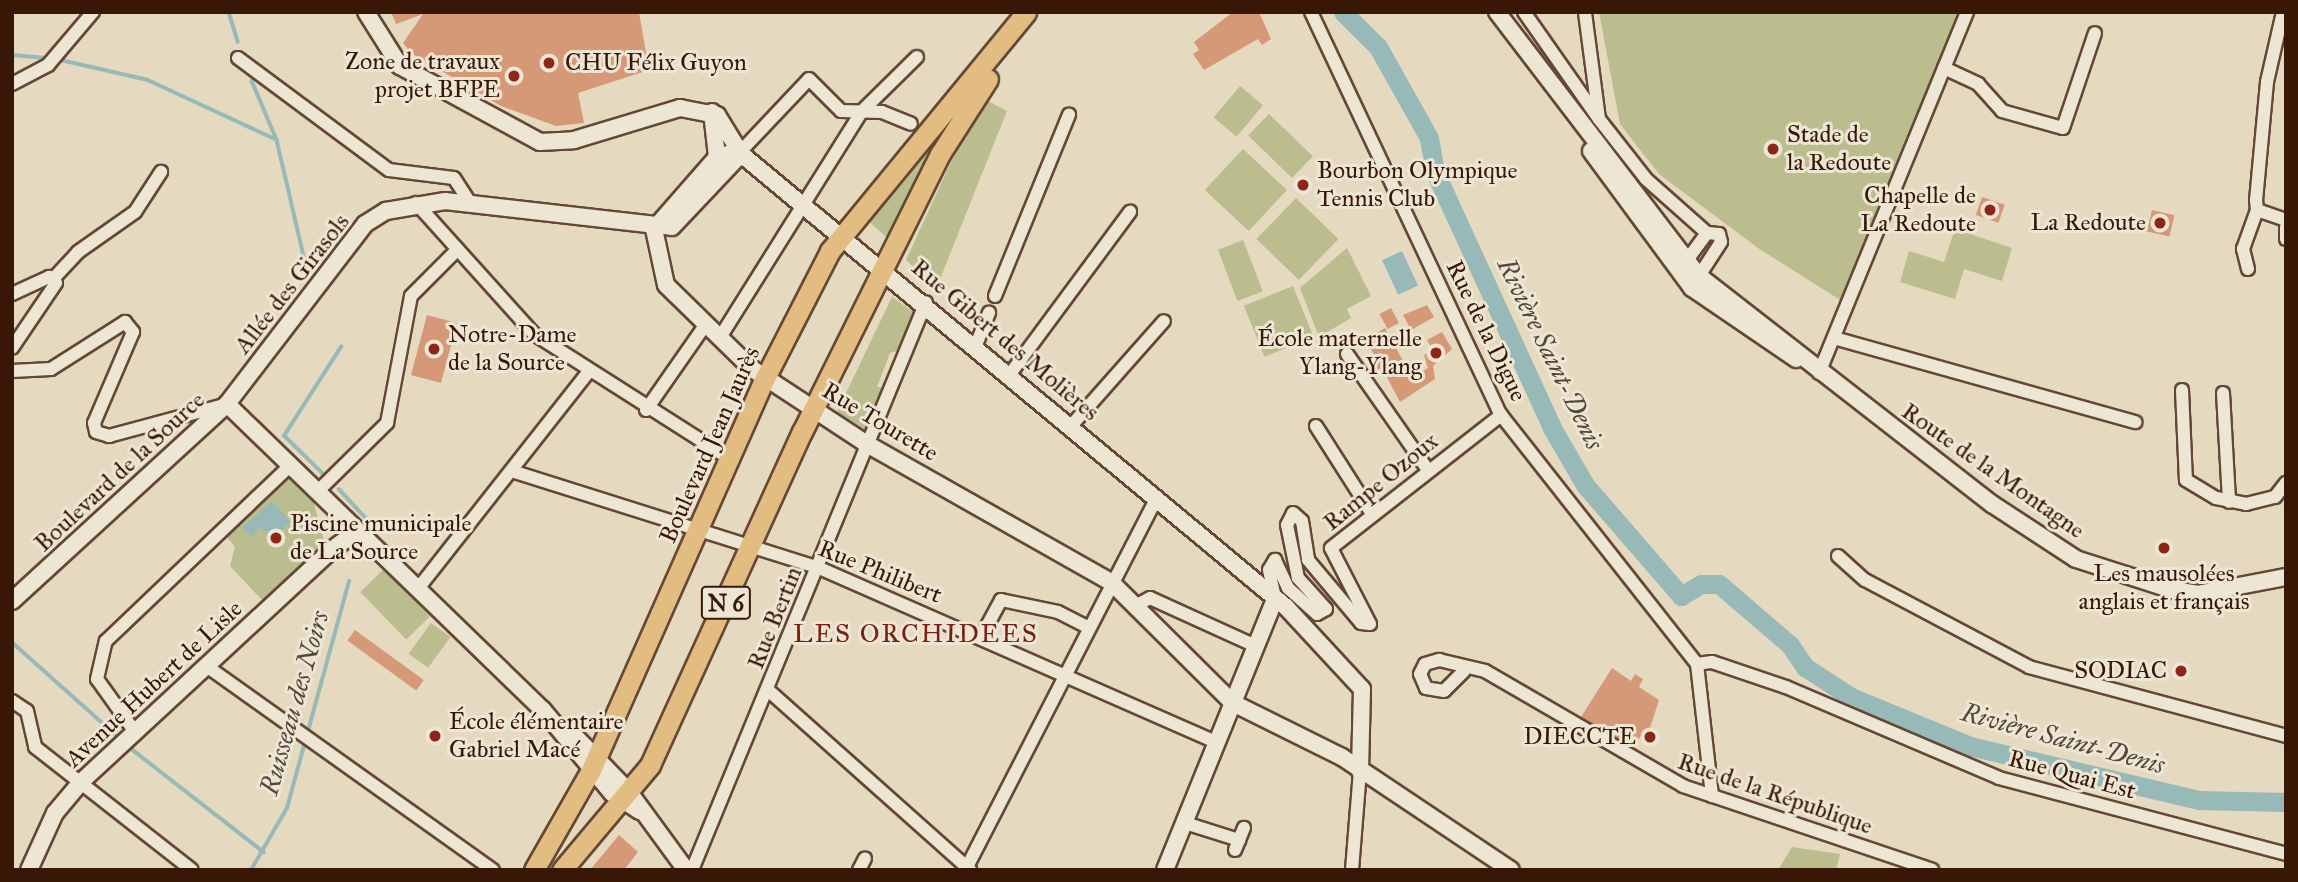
<!DOCTYPE html>
<meta charset="utf-8">
<style>
body{margin:0}
#map{position:relative;width:2298px;height:882px;overflow:hidden;background:#e5d9bf;font-family:"IM FELL Great Primer",serif}
div>[style]{position:absolute}
[style*='--x']{left:calc(var(--x)*1px);top:calc(var(--y)*1px);width:calc(var(--w)*1px);rotate:calc(var(--a)*1deg)}
.green>*{inset:0;background:#bbbd8e;transform-origin:0 0}
.water>*{inset:0;background:#97b9b8;transform-origin:0 0}
.stream>*{height:3.5px;margin:-1.75px;padding:0 1.75px;transform-origin:1.75px;border-radius:1.75px;background:#97b9b8}
.river>*{height:19px;margin:-9.5px;padding:0 9.5px;transform-origin:9.5px;border-radius:9.5px;background:#97b9b8}
.building>*{inset:0;background:#d59978;transform-origin:0 0}
.roads{filter:drop-shadow(2px 0 #644834) drop-shadow(-2px 0 #644834) drop-shadow(0 2px #644834) drop-shadow(0 -2px #644834)}
.street>*{height:12px;margin:-6px;padding:0 6px;transform-origin:6px;border-radius:6px;background:#eee6d5}
.secondary>*{height:16px;margin:-8px;padding:0 8px;transform-origin:8px;border-radius:8px;background:#eee6d5}
.primary>*{height:19px;margin:-9.5px;padding:0 9.5px;transform-origin:9.5px;border-radius:9.5px;background:#e2bc80}
.dots>*{width:19px;height:19px;translate:-50% -50%;box-sizing:border-box;border:4px solid #eee6d5;border-radius:50%}
span{translate:-50% -50%;white-space:nowrap;text-align:center;line-height:1.15;-webkit-text-stroke:6px #eee6d5;paint-order:stroke}
.shield-label span{padding:2px 5px;background:#eee6d5;border:2px solid;border-radius:5px;-webkit-text-stroke-width:0}
.shield-label{font-size:23px;color:#391706;font-weight:700}
.poi-label{font-size:24px;color:#391706}
.right{translate:-100% -50%;text-align:right}
.left{translate:0 -50%;text-align:left}
.street-label{font-size:24px;color:#391706}
.water-label{font-size:26px;color:#55483b;font-style:italic}
.neighbourhood-label{font-size:26px;color:#7a1f14;letter-spacing:2px}
.frame{position:absolute;inset:0;border:14px solid #391706;pointer-events:none}
</style>
<div id="map">
<div class="green">
<i style="clip-path:polygon(1599px 12px,1962px 12px,1845px 303px,1758px 248px,1659px 174px,1620px 124px)"></i>
<i style="left:1240px;top:86px;width:30px;height:41px;rotate:40deg"></i>
<i style="clip-path:polygon(988px 101px,1007px 111px,936px 289px,906px 260px,961px 140px)"></i>
<i style="left:1269px;top:114px;width:61px;height:30px;rotate:44deg"></i>
<i style="clip-path:polygon(936px 138px,939px 142px,891px 241px,866px 219px)"></i>
<i style="left:1243px;top:149px;width:60px;height:56px;rotate:43deg"></i>
<i style="left:1296px;top:198px;width:59px;height:57px;rotate:44deg"></i>
<i style="clip-path:polygon(1955px 229px,2012px 248px,2002px 281px,1964px 269px,1955px 299px,1900px 282px,1909px 251px,1944px 262px)"></i>
<i style="left:1243px;top:240px;width:55px;height:27px;rotate:69deg"></i>
<i style="clip-path:polygon(1347px 248px,1371px 296px,1347px 309px,1351px 318px,1319px 337px,1300px 288px)"></i>
<i style="left:1293px;top:286px;width:55px;height:53px;rotate:68deg"></i>
<i style="clip-path:polygon(892px 297px,916px 314px,900px 350px,890px 353px,877px 387px,886px 387px,866px 430px,837px 412px)"></i>
<i style="clip-path:polygon(290px 478px,314px 503px,324px 541px,264px 602px,230px 566px,235px 547px,226px 536px)"></i>
<i style="left:384px;top:569px;width:66px;height:33px;rotate:46deg"></i>
<i style="left:431px;top:623px;width:24px;height:38px;rotate:36deg"></i>
<i style="clip-path:polygon(1792px 847px,1840px 854px,1836px 870px,1778px 870px)"></i>
</div>
<div class="water">
<i style="left:1402px;top:251px;width:38px;height:22px;rotate:65deg"></i>
<i style="clip-path:polygon(272px 501px,291px 522px,272px 539px,261px 527px,251px 537px,242px 528px)"></i>
</div>
<div class="stream">
<i style="--x:229;--y:12;--w:31;--a:73"></i>
<i style="--x:12;--y:55;--w:34;--a:5"></i>
<i style="--x:61;--y:60;--w:89;--a:12.9"></i>
<i style="--x:148;--y:80;--w:142;--a:24.9"></i>
<i style="--x:252;--y:81;--w:64;--a:67"></i>
<i style="--x:277;--y:140;--w:128;--a:76.9"></i>
<i style="--x:323;--y:474;--w:54;--a:-135.7"></i>
<i style="--x:284;--y:436;--w:106;--a:-57.4"></i>
<i style="--x:339;--y:489;--w:59;--a:47.1"></i>
<i style="--x:12;--y:642;--w:141;--a:41.8"></i>
<i style="--x:129;--y:747;--w:171;--a:37.9"></i>
<i style="--x:251;--y:870;--w:72;--a:-59.9"></i>
<i style="--x:287;--y:808;--w:235;--a:-74.7"></i>
</div>
<div class="river">
<i style="--x:1343;--y:12;--w:49;--a:45"></i>
<i style="--x:1378;--y:47;--w:104;--a:60.7"></i>
<i style="--x:1429;--y:138;--w:35;--a:80"></i>
<i style="--x:1435;--y:172;--w:281;--a:65.4"></i>
<i style="--x:1552;--y:428;--w:66;--a:59.9"></i>
<i style="--x:1585;--y:485;--w:147;--a:49.1"></i>
<i style="--x:1681;--y:596;--w:23;--a:-31"></i>
<i style="--x:1701;--y:584;--w:18;--a:0"></i>
<i style="--x:1719;--y:584;--w:94;--a:40.7"></i>
<i style="--x:1790;--y:645;--w:27;--a:56"></i>
<i style="--x:1805;--y:667;--w:55;--a:33.1"></i>
<i style="--x:1851;--y:697;--w:129;--a:22.4"></i>
<i style="--x:1970;--y:746;--w:234;--a:13.3"></i>
<i style="--x:2198;--y:800;--w:88;--a:1.3"></i>
</div>
<div class="building">
<i style="clip-path:polygon(391px 12px,639px 12px,649px 70px,578px 93px,584px 123px,556px 126px,501px 106px,411px 53px,403px 43px,423px 14px,396px 24px)"></i>
<i style="clip-path:polygon(1233px 12px,1259px 12px,1271px 39px,1262px 45px,1258px 39px,1204px 70px,1193px 54px,1199px 50px,1194px 42px)"></i>
<i style="left:1982px;top:197px;width:24px;height:19px;rotate:19deg"></i>
<i style="left:2152px;top:210px;width:23px;height:22px;rotate:13deg"></i>
<i style="clip-path:polygon(1427px 305px,1434px 317px,1411px 330px,1403px 315px)"></i>
<i style="left:1391px;top:308px;width:17px;height:13px;rotate:62deg"></i>
<i style="left:427px;top:315px;width:31px;height:62px;rotate:15deg"></i>
<i style="clip-path:polygon(1385px 328px,1412px 377px,1428px 368px,1424px 355px,1433px 350px,1427px 340px,1442px 332px,1452px 349px,1433px 366px,1435px 379px,1400px 402px,1382px 368px,1375px 371px,1368px 359px,1374px 355px,1366px 339px)"></i>
<i style="left:355px;top:630px;width:85px;height:13px;rotate:36deg"></i>
<i style="clip-path:polygon(1612px 668px,1631px 681px,1635px 674px,1643px 679px,1639px 687px,1659px 700px,1650px 728px,1631px 746px,1581px 717px)"></i>
<i style="clip-path:polygon(619px 835px,638px 852px,624px 870px,590px 870px)"></i>
</div>
<div class="roads">
<div class="street">
<i style="--x:1311;--y:12;--w:446;--a:64.8"></i>
<i style="--x:1501;--y:415;--w:317;--a:51.8"></i>
<i style="--x:1697;--y:664;--w:133;--a:83.5"></i>
<i style="--x:1524;--y:12;--w:131;--a:55"></i>
<i style="--x:1599;--y:119;--w:108;--a:-97.5"></i>
<i style="--x:2283;--y:12;--w:72;--a:102.9"></i>
<i style="--x:2267;--y:82;--w:119;--a:95.3"></i>
<i style="--x:2256;--y:200;--w:10;--a:84"></i>
<i style="--x:2257;--y:210;--w:31;--a:19"></i>
<i style="--x:238;--y:58;--w:188;--a:36.6"></i>
<i style="--x:389;--y:170;--w:65;--a:7"></i>
<i style="--x:454;--y:178;--w:30;--a:57"></i>
<i style="--x:1944;--y:68;--w:38;--a:25"></i>
<i style="--x:1978;--y:84;--w:36;--a:48"></i>
<i style="--x:2002;--y:111;--w:63;--a:15.6"></i>
<i style="--x:2063;--y:128;--w:100;--a:-71.4"></i>
<i style="--x:12;--y:84;--w:41;--a:-27.8"></i>
<i style="--x:48;--y:65;--w:70;--a:-49.7"></i>
<i style="--x:1599;--y:119;--w:76;--a:51.9"></i>
<i style="--x:1646;--y:179;--w:81;--a:41.5"></i>
<i style="--x:740;--y:152;--w:100;--a:-46.6"></i>
<i style="--x:809;--y:79;--w:45;--a:45"></i>
<i style="--x:841;--y:111;--w:41;--a:1.4"></i>
<i style="--x:882;--y:112;--w:31;--a:22"></i>
<i style="--x:416;--y:203;--w:176;--a:48"></i>
<i style="--x:534;--y:334;--w:232;--a:32.5"></i>
<i style="--x:2286;--y:227;--w:12;--a:90"></i>
<i style="--x:1682;--y:267;--w:42;--a:-53.7"></i>
<i style="--x:1707;--y:233;--w:12;--a:5"></i>
<i style="--x:1719;--y:234;--w:8;--a:76"></i>
<i style="--x:1721;--y:242;--w:48;--a:123"></i>
<i style="--x:2248;--y:269;--w:21;--a:-104"></i>
<i style="--x:2243;--y:249;--w:41;--a:-70.3"></i>
<i style="--x:54;--y:278;--w:35;--a:-47"></i>
<i style="--x:78;--y:252;--w:70;--a:-35.1"></i>
<i style="--x:135;--y:212;--w:48;--a:-57"></i>
<i style="--x:12;--y:294;--w:41;--a:-24.7"></i>
<i style="--x:49;--y:277;--w:9;--a:41"></i>
<i style="--x:56;--y:283;--w:78;--a:124.1"></i>
<i style="--x:995;--y:296;--w:196;--a:-67.8"></i>
<i style="--x:1834;--y:338;--w:313;--a:15.6"></i>
<i style="--x:719;--y:339;--w:269;--a:-57.9"></i>
<i style="--x:862;--y:111;--w:77;--a:-44.5"></i>
<i style="--x:976;--y:345;--w:35;--a:-68"></i>
<i style="--x:1347;--y:354;--w:141;--a:55.1"></i>
<i style="--x:12;--y:371;--w:39;--a:-3"></i>
<i style="--x:51;--y:369;--w:88;--a:-32.4"></i>
<i style="--x:125;--y:322;--w:13;--a:51"></i>
<i style="--x:133;--y:332;--w:99;--a:113.2"></i>
<i style="--x:94;--y:423;--w:9;--a:77"></i>
<i style="--x:96;--y:432;--w:14;--a:17"></i>
<i style="--x:109;--y:436;--w:119;--a:-15.1"></i>
<i style="--x:1819;--y:373;--w:390;--a:-67.7"></i>
<i style="--x:1010;--y:374;--w:202;--a:-53.5"></i>
<i style="--x:2182;--y:390;--w:90;--a:87.5"></i>
<i style="--x:2186;--y:480;--w:35;--a:31"></i>
<i style="--x:2216;--y:498;--w:31;--a:11"></i>
<i style="--x:2246;--y:504;--w:30;--a:-14"></i>
<i style="--x:2275;--y:497;--w:18;--a:-52"></i>
<i style="--x:2223;--y:393;--w:109;--a:86.8"></i>
<i style="--x:646;--y:410;--w:101;--a:-55.1"></i>
<i style="--x:1071;--y:426;--w:140;--a:-48.5"></i>
<i style="--x:1316;--y:426;--w:104;--a:57.5"></i>
<i style="--x:515;--y:472;--w:317;--a:17.5"></i>
<i style="--x:817;--y:567;--w:438;--a:23.7"></i>
<i style="--x:318;--y:491;--w:97;--a:-44.6"></i>
<i style="--x:387;--y:423;--w:129;--a:-79.3"></i>
<i style="--x:411;--y:296;--w:66;--a:-45"></i>
<i style="--x:1838;--y:556;--w:36;--a:42"></i>
<i style="--x:1865;--y:580;--w:186;--a:27.9"></i>
<i style="--x:2029;--y:667;--w:266;--a:15"></i>
<i style="--x:420;--y:586;--w:273;--a:-51.8"></i>
<i style="--x:1275;--y:598;--w:29;--a:-102"></i>
<i style="--x:1269;--y:570;--w:12;--a:-59"></i>
<i style="--x:1275;--y:560;--w:31;--a:65"></i>
<i style="--x:1288;--y:588;--w:39;--a:42"></i>
<i style="--x:1317;--y:614;--w:10;--a:-29"></i>
<i style="--x:1326;--y:609;--w:42;--a:-132.1"></i>
<i style="--x:1298;--y:578;--w:54;--a:-101.7"></i>
<i style="--x:1287;--y:525;--w:13;--a:-63"></i>
<i style="--x:1293;--y:513;--w:12;--a:42"></i>
<i style="--x:1302;--y:521;--w:39;--a:81"></i>
<i style="--x:1308;--y:560;--w:82;--a:49.9"></i>
<i style="--x:1361;--y:623;--w:9;--a:6"></i>
<i style="--x:1370;--y:624;--w:85;--a:-117.2"></i>
<i style="--x:1331;--y:548;--w:216;--a:-38"></i>
<i style="--x:1135;--y:606;--w:17;--a:-28"></i>
<i style="--x:1150;--y:598;--w:116;--a:24.4"></i>
<i style="--x:981;--y:637;--w:42;--a:-61.6"></i>
<i style="--x:1001;--y:600;--w:58;--a:11.9"></i>
<i style="--x:1058;--y:612;--w:33;--a:27"></i>
<i style="--x:1697;--y:664;--w:15;--a:-8"></i>
<i style="--x:1712;--y:662;--w:78;--a:18.7"></i>
<i style="--x:1786;--y:687;--w:232;--a:23.1"></i>
<i style="--x:1999;--y:778;--w:297;--a:14.8"></i>
<i style="--x:208;--y:667;--w:350;--a:35.5"></i>
<i style="--x:1464;--y:671;--w:28;--a:135"></i>
<i style="--x:1444;--y:691;--w:18;--a:-171"></i>
<i style="--x:1426;--y:688;--w:15;--a:-113"></i>
<i style="--x:1420;--y:674;--w:11;--a:-63"></i>
<i style="--x:1425;--y:664;--w:15;--a:-16"></i>
<i style="--x:1439;--y:660;--w:47;--a:13.4"></i>
<i style="--x:1485;--y:671;--w:229;--a:30.1"></i>
<i style="--x:1683;--y:786;--w:263;--a:18.6"></i>
<i style="--x:768;--y:690;--w:271;--a:41.7"></i>
<i style="--x:12;--y:701;--w:18;--a:34"></i>
<i style="--x:27;--y:711;--w:37;--a:77"></i>
<i style="--x:35;--y:747;--w:199;--a:38.1"></i>
<i style="--x:135;--y:732;--w:65;--a:-125.6"></i>
<i style="--x:97;--y:679;--w:39;--a:-77"></i>
<i style="--x:106;--y:641;--w:255;--a:-43.6"></i>
<i style="--x:1185;--y:823;--w:57;--a:17.5"></i>
<i style="--x:1235;--y:850;--w:24;--a:-68"></i>
<i style="--x:967;--y:867;--w:416;--a:-62.8"></i>
<i style="--x:692;--y:870;--w:614;--a:-67.61"></i>
<i style="--x:859;--y:870;--w:13;--a:-63"></i>
<i style="--x:1352;--y:870;--w:99;--a:-85.4"></i>
</div>
<div class="secondary">
<i style="--x:366;--y:12;--w:64;--a:57.8"></i>
<i style="--x:400;--y:66;--w:159;--a:28.5"></i>
<i style="--x:540;--y:142;--w:34;--a:-3"></i>
<i style="--x:574;--y:140;--w:111;--a:-16.8"></i>
<i style="--x:680;--y:108;--w:38;--a:11"></i>
<i style="--x:717;--y:115;--w:46;--a:58.4"></i>
<i style="--x:741;--y:154;--w:709;--a:39.73"></i>
<i style="--x:1286;--y:607;--w:112;--a:47.2"></i>
<i style="--x:1362;--y:689;--w:82;--a:91.4"></i>
<i style="--x:1497;--y:12;--w:332;--a:52.6"></i>
<i style="--x:1699;--y:276;--w:371;--a:37.9"></i>
<i style="--x:1992;--y:504;--w:100;--a:33.2"></i>
<i style="--x:2076;--y:559;--w:102;--a:17.7"></i>
<i style="--x:2173;--y:590;--w:24;--a:9"></i>
<i style="--x:2197;--y:594;--w:91;--a:-10.8"></i>
<i style="--x:712;--y:112;--w:45;--a:83.7"></i>
<i style="--x:1591;--y:151;--w:170;--a:53.6"></i>
<i style="--x:1692;--y:288;--w:126;--a:34.3"></i>
<i style="--x:654;--y:229;--w:57;--a:77.9"></i>
<i style="--x:666;--y:285;--w:119;--a:44.3"></i>
<i style="--x:751;--y:368;--w:136;--a:33.3"></i>
<i style="--x:865;--y:443;--w:283;--a:29.5"></i>
<i style="--x:1111;--y:582;--w:172;--a:44.8"></i>
<i style="--x:1233;--y:703;--w:122;--a:26.4"></i>
<i style="--x:1342;--y:757;--w:203;--a:33.8"></i>
<i style="--x:654;--y:229;--w:96;--a:-48.8"></i>
<i style="--x:717;--y:157;--w:23;--a:-15"></i>
<i style="--x:227;--y:404;--w:440;--a:44.1"></i>
<i style="--x:543;--y:710;--w:108;--a:50.3"></i>
<i style="--x:612;--y:793;--w:33;--a:33"></i>
<i style="--x:12;--y:601;--w:292;--a:-42.5"></i>
<i style="--x:227;--y:404;--w:227;--a:-52.5"></i>
<i style="--x:365;--y:224;--w:25;--a:-32"></i>
<i style="--x:386;--y:211;--w:60;--a:-9.6"></i>
<i style="--x:445;--y:201;--w:228;--a:6.5"></i>
<i style="--x:672;--y:227;--w:100;--a:-46.6"></i>
<i style="--x:567;--y:728;--w:89;--a:45.9"></i>
<i style="--x:629;--y:792;--w:97;--a:53.8"></i>
<i style="--x:29;--y:870;--w:63;--a:-65.5"></i>
<i style="--x:55;--y:813;--w:40;--a:-50"></i>
<i style="--x:81;--y:782;--w:343;--a:-42.8"></i>
<i style="--x:333;--y:549;--w:21;--a:-37"></i>
<i style="--x:350;--y:536;--w:14;--a:0"></i>
<i style="--x:1165;--y:870;--w:289;--a:-67.9"></i>
</div>
<div class="primary">
<i style="--x:534;--y:870;--w:115;--a:-60.3"></i>
<i style="--x:591;--y:770;--w:429;--a:-66.1"></i>
<i style="--x:765;--y:378;--w:143;--a:-62.9"></i>
<i style="--x:830;--y:251;--w:309;--a:-50.6"></i>
<i style="--x:562;--y:870;--w:137;--a:-50"></i>
<i style="--x:650;--y:765;--w:366;--a:-65.5"></i>
<i style="--x:802;--y:432;--w:310;--a:-63.6"></i>
<i style="--x:940;--y:154;--w:89;--a:-57.4"></i>
</div>
</div>
<div class="dots">
<i style="left:549px;top:63px;background:#8f2418"></i>
<i style="left:514px;top:76px;background:#8f2418"></i>
<i style="left:1773px;top:149px;background:#8f2418"></i>
<i style="left:1303px;top:185px;background:#8f2418"></i>
<i style="left:1990px;top:210px;background:#8f2418"></i>
<i style="left:2160px;top:223px;background:#8f2418"></i>
<i style="left:434px;top:349px;background:#8f2418"></i>
<i style="left:1436px;top:353px;background:#8f2418"></i>
<i style="left:276px;top:538px;background:#8f2418"></i>
<i style="left:2164px;top:548px;background:#8f2418"></i>
<i style="left:2181px;top:671px;background:#8f2418"></i>
<i style="left:435px;top:736px;background:#8f2418"></i>
<i style="left:1650px;top:737px;background:#8f2418"></i>
</div>
<div class="shield-label">
<span style="left:726px;top:603px">N 6</span>
</div>
<div class="poi-label">
<span class="right" style="left:500px;top:76px">Zone de travaux<br>projet BFPE</span>
<span class="left" style="left:565px;top:63px">CHU Félix Guyon</span>
<span class="left" style="left:1787px;top:149px">Stade de<br>la Redoute</span>
<span class="left" style="left:1317px;top:185px">Bourbon Olympique<br>Tennis Club</span>
<span class="right" style="left:1976px;top:210px">Chapelle de<br>La Redoute</span>
<span class="right" style="left:2146px;top:223px">La Redoute</span>
<span class="left" style="left:448px;top:349px">Notre-Dame<br>de la Source</span>
<span class="right" style="left:1422px;top:353px">École maternelle<br>Ylang-Ylang</span>
<span class="left" style="left:290px;top:538px">Piscine municipale<br>de La Source</span>
<span style="left:2164px;top:588px">Les mausolées<br>anglais et français</span>
<span class="right" style="left:2167px;top:671px">SODIAC</span>
<span class="left" style="left:449px;top:736px">École élémentaire<br>Gabriel Macé</span>
<span class="right" style="left:1636px;top:737px">DIECCTE</span>
</div>
<div class="street-label">
<span style="left:292px;top:284px;rotate:-52deg">Allée des Girasols</span>
<span style="left:1486px;top:331px;rotate:64deg">Rue de la Digue</span>
<span style="left:1005px;top:340px;rotate:40deg">Rue Gibert des Molières</span>
<span style="left:880px;top:422px;rotate:31deg">Rue Tourette</span>
<span style="left:710px;top:445px;rotate:-66deg">Boulevard Jean Jaurès</span>
<span style="left:1993px;top:471px;rotate:35deg">Route de la Montagne</span>
<span style="left:120px;top:472px;rotate:-43deg">Boulevard de la Source</span>
<span style="left:1381px;top:482px;rotate:-39deg">Rampe Ozoux</span>
<span style="left:880px;top:572px;rotate:22deg">Rue Philibert</span>
<span style="left:775px;top:618px;rotate:-68deg">Rue Bertin</span>
<span style="left:154px;top:684px;rotate:-43deg">Avenue Hubert de Lisle</span>
<span style="left:2072px;top:775px;rotate:15deg">Rue Quai Est</span>
<span style="left:1775px;top:794px;rotate:19deg">Rue de la République</span>
</div>
<div class="water-label">
<span style="left:1550px;top:354px;rotate:64deg">Rivière Saint-Denis</span>
<span style="left:295px;top:703px;rotate:-74deg">Ruisseau des Noirs</span>
<span style="left:2063px;top:739px;rotate:15deg">Rivière Saint-Denis</span>
</div>
<div class="neighbourhood-label">
<span style="left:916px;top:634px">LES ORCHIDEES</span>
</div>
<div class="frame"></div>
</div>
